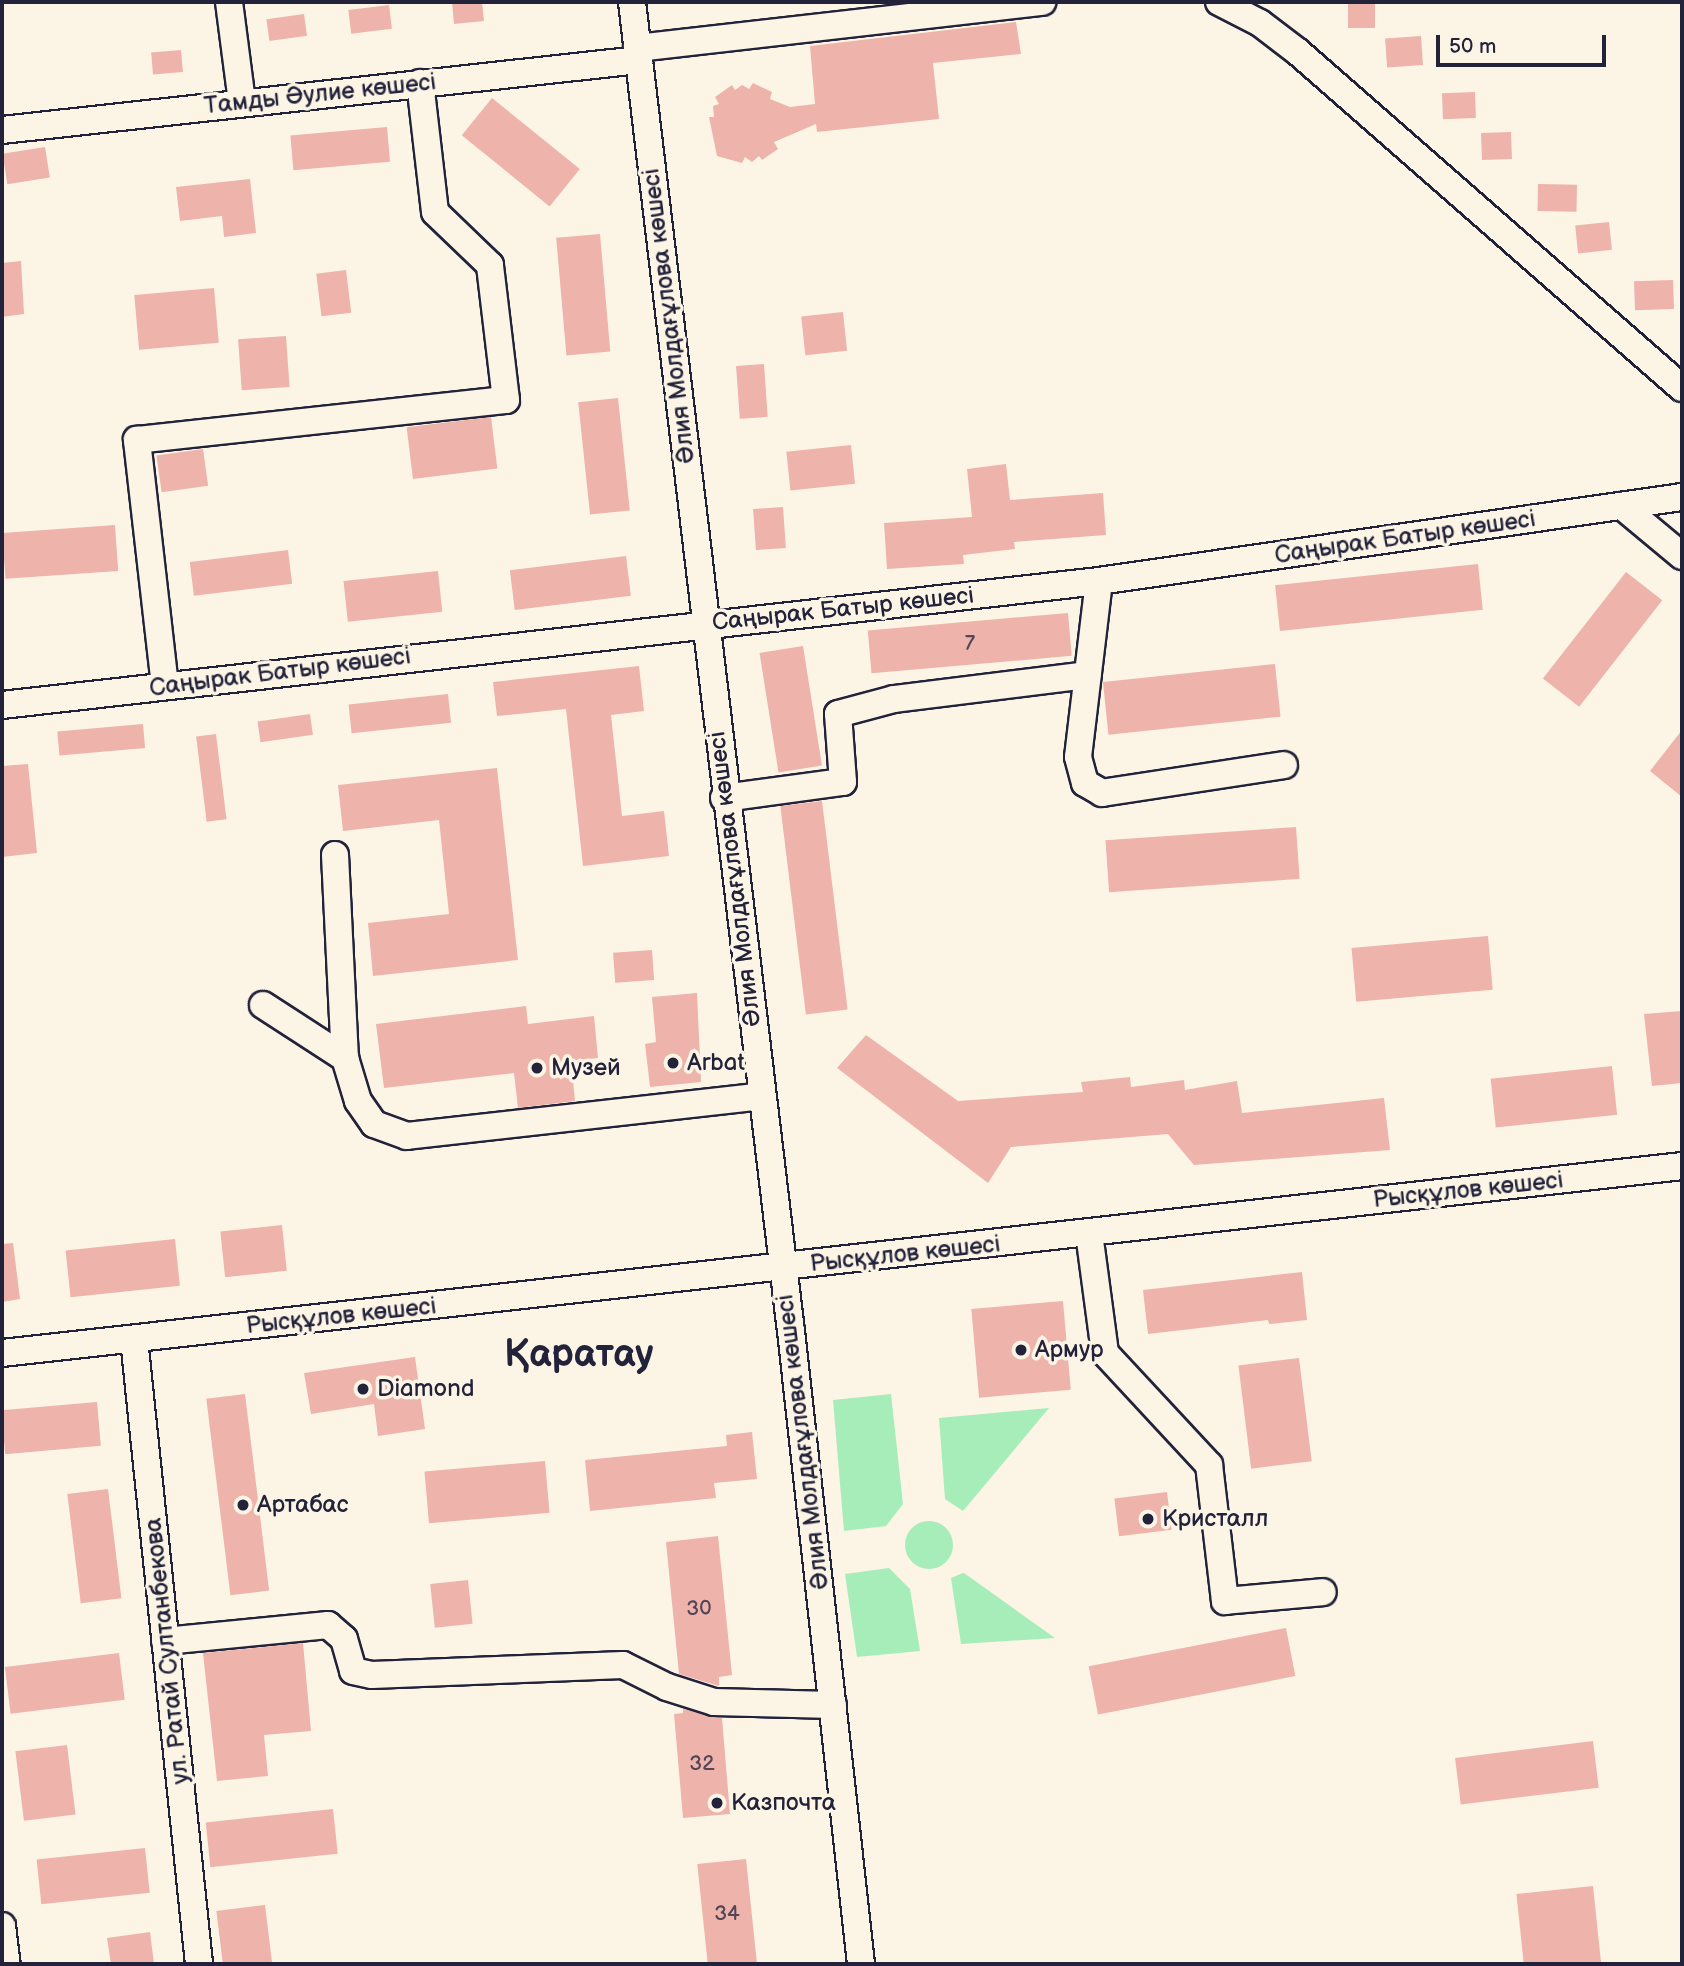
<!DOCTYPE html>
<meta charset="utf-8">
<style>
body{margin:0}
#map{position:relative;width:1684px;height:1966px;overflow:hidden;background:#fcf5e5;font-family:"Balsamiq Sans",sans-serif}
div>[style]{position:absolute}
[style*='--x']{left:calc(var(--x)*1px);top:calc(var(--y)*1px);width:calc(var(--w)*1px);rotate:calc(var(--a)*1deg)}
.green>*{inset:0;background:#a7edba}
.round{border-radius:50%}
.building>*{inset:0;background:#eeb3ab;transform-origin:0 0}
.roads{filter:drop-shadow(2px 0 #22223b) drop-shadow(-2px 0 #22223b) drop-shadow(0 2px #22223b) drop-shadow(0 -2px #22223b)}
.minor>*{height:26px;margin:-13px;padding:0 13px;transform-origin:13px;border-radius:13px;background:#fcf5e5}
.dots>*{width:19px;height:19px;translate:-50% -50%;box-sizing:border-box;border:4px solid #fcf5e5;border-radius:50%}
span{translate:-50% -50%;white-space:nowrap;text-align:center;line-height:1.15;-webkit-text-stroke:7px #fcf5e5;paint-order:stroke}
.number-label{font-size:21px;color:#554657}
.number-label span{-webkit-text-stroke-width:0}
.street-label{font-size:24px;color:#22223b}
.poi-label{font-size:24px;color:#22223b}
.left{translate:0 -50%;text-align:left}
.town-label{font-size:38px;color:#22223b;font-weight:700}
.frame{position:absolute;inset:0;border:4px solid #22223b;pointer-events:none}
.scale{position:absolute;left:1436px;top:35px;width:170px;height:32px;box-sizing:border-box;border:4px solid #22223b;border-top:0;padding-left:9px;font-size:21px;line-height:24px;white-space:nowrap;color:#22223b;-webkit-text-stroke:5px #fcf5e5;paint-order:stroke}
</style>
<div id="map">
<div class="green">
<i style="clip-path:polygon(891px 1394px,903px 1504px,886px 1526px,844px 1531px,833px 1400px)"></i>
<i style="clip-path:polygon(1049px 1408px,963px 1511px,945px 1499px,939px 1418px)"></i>
<i class="round" style="left:905px;top:1521px;width:48px;height:48px"></i>
<i style="clip-path:polygon(889px 1568px,910px 1589px,920px 1651px,857px 1657px,845px 1574px)"></i>
<i style="clip-path:polygon(963px 1573px,964px 1573px,1055px 1638px,961px 1644px,951px 1578px)"></i>
</div>
<div class="building">
<i style="clip-path:polygon(452px 2px,482px 2px,484px 21px,454px 24px)"></i>
<i style="left:1348px;top:2px;width:27px;height:26px"></i>
<i style="left:389px;top:5px;width:24px;height:41px;rotate:83deg"></i>
<i style="left:304px;top:14px;width:22px;height:38px;rotate:82deg"></i>
<i style="clip-path:polygon(1016px 22px,1021px 54px,933px 63px,939px 119px,817px 132px,816px 124px,774px 142px,778px 149px,762px 160px,759px 156px,752px 162px,745px 157px,742px 163px,717px 156px,709px 117px,714px 117px,713px 106px,719px 104px,715px 97px,732px 85px,735px 90px,742px 85px,749px 89px,753px 83px,772px 92px,770px 99px,790px 107px,815px 104px,810px 46px)"></i>
<i style="left:1421px;top:36px;width:29px;height:36px;rotate:86deg"></i>
<i style="left:181px;top:50px;width:22px;height:30px;rotate:85deg"></i>
<i style="left:1475px;top:92px;width:26px;height:33px;rotate:88deg"></i>
<i style="left:492px;top:98px;width:113px;height:48px;rotate:39deg"></i>
<i style="left:387px;top:127px;width:35px;height:97px;rotate:85deg"></i>
<i style="left:1511px;top:132px;width:27px;height:30px;rotate:88deg"></i>
<i style="left:45px;top:147px;width:31px;height:43px;rotate:81deg"></i>
<i style="clip-path:polygon(250px 179px,256px 233px,224px 237px,222px 216px,180px 221px,176px 187px)"></i>
<i style="left:1538px;top:184px;width:39px;height:27px;rotate:1deg"></i>
<i style="left:1609px;top:222px;width:28px;height:34px;rotate:84deg"></i>
<i style="left:600px;top:234px;width:118px;height:44px;rotate:85deg"></i>
<i style="clip-path:polygon(21px 261px,24px 314px,2px 317px,2px 263px)"></i>
<i style="left:346px;top:270px;width:43px;height:30px;rotate:83deg"></i>
<i style="left:1673px;top:280px;width:29px;height:39px;rotate:88deg"></i>
<i style="left:214px;top:288px;width:55px;height:80px;rotate:85deg"></i>
<i style="left:843px;top:312px;width:39px;height:42px;rotate:84deg"></i>
<i style="left:286px;top:336px;width:51px;height:48px;rotate:86deg"></i>
<i style="left:764px;top:364px;width:53px;height:28px;rotate:86deg"></i>
<i style="left:618px;top:398px;width:113px;height:40px;rotate:84deg"></i>
<i style="left:491px;top:417px;width:52px;height:85px;rotate:83deg"></i>
<i style="left:851px;top:445px;width:39px;height:65px;rotate:84deg"></i>
<i style="left:203px;top:449px;width:37px;height:47px;rotate:82deg"></i>
<i style="clip-path:polygon(1006px 464px,1010px 500px,1103px 493px,1106px 535px,1014px 542px,1015px 549px,963px 555px,964px 564px,887px 569px,884px 523px,972px 517px,967px 469px)"></i>
<i style="left:783px;top:507px;width:41px;height:30px;rotate:86deg"></i>
<i style="left:115px;top:525px;width:46px;height:113px;rotate:86deg"></i>
<i style="left:288px;top:550px;width:34px;height:99px;rotate:83deg"></i>
<i style="left:626px;top:556px;width:40px;height:117px;rotate:83deg"></i>
<i style="left:1478px;top:564px;width:46px;height:204px;rotate:84deg"></i>
<i style="left:438px;top:571px;width:41px;height:95px;rotate:84deg"></i>
<i style="left:1626px;top:572px;width:46px;height:135px;rotate:38deg"></i>
<i style="left:1068px;top:613px;width:43px;height:201px;rotate:85deg"></i>
<i style="left:803px;top:646px;width:121px;height:44px;rotate:81deg"></i>
<i style="left:1275px;top:664px;width:53px;height:173px;rotate:84deg"></i>
<i style="clip-path:polygon(639px 666px,644px 711px,611px 715px,622px 816px,664px 811px,669px 856px,583px 866px,566px 709px,497px 716px,493px 682px)"></i>
<i style="left:448px;top:694px;width:29px;height:100px;rotate:84deg"></i>
<i style="left:310px;top:714px;width:21px;height:53px;rotate:82deg"></i>
<i style="left:143px;top:724px;width:24px;height:86px;rotate:85deg"></i>
<i style="clip-path:polygon(1682px 730px,1682px 797px,1650px 771px)"></i>
<i style="left:216px;top:734px;width:86px;height:20px;rotate:83deg"></i>
<i style="clip-path:polygon(28px 764px,37px 853px,2px 857px,2px 766px)"></i>
<i style="clip-path:polygon(497px 768px,518px 960px,373px 976px,368px 923px,449px 914px,439px 820px,343px 831px,338px 785px)"></i>
<i style="left:822px;top:801px;width:210px;height:42px;rotate:83deg"></i>
<i style="left:1296px;top:827px;width:52px;height:191px;rotate:86deg"></i>
<i style="left:1488px;top:936px;width:54px;height:137px;rotate:85deg"></i>
<i style="left:652px;top:950px;width:30px;height:39px;rotate:86deg"></i>
<i style="clip-path:polygon(697px 993px,701px 1082px,650px 1087px,645px 1044px,656px 1042px,652px 997px)"></i>
<i style="clip-path:polygon(526px 1006px,528px 1024px,594px 1016px,598px 1058px,571px 1061px,575px 1101px,518px 1108px,514px 1073px,384px 1088px,376px 1024px)"></i>
<i style="clip-path:polygon(1682px 1011px,1682px 1083px,1652px 1086px,1644px 1014px)"></i>
<i style="clip-path:polygon(866px 1035px,958px 1101px,1083px 1092px,1081px 1082px,1130px 1077px,1131px 1087px,1184px 1080px,1185px 1090px,1237px 1081px,1242px 1113px,1384px 1098px,1390px 1150px,1194px 1165px,1168px 1134px,1011px 1147px,988px 1183px,837px 1068px)"></i>
<i style="left:1612px;top:1066px;width:49px;height:122px;rotate:84deg"></i>
<i style="left:282px;top:1225px;width:46px;height:62px;rotate:84deg"></i>
<i style="left:175px;top:1239px;width:47px;height:110px;rotate:84deg"></i>
<i style="clip-path:polygon(13px 1243px,20px 1299px,2px 1302px,2px 1244px)"></i>
<i style="clip-path:polygon(1302px 1272px,1307px 1320px,1269px 1324px,1268px 1320px,1148px 1334px,1143px 1290px)"></i>
<i style="left:1063px;top:1301px;width:89px;height:92px;rotate:85deg"></i>
<i style="clip-path:polygon(415px 1357px,425px 1429px,378px 1436px,374px 1404px,311px 1414px,304px 1373px)"></i>
<i style="left:1299px;top:1358px;width:104px;height:61px;rotate:83deg"></i>
<i style="left:245px;top:1394px;width:198px;height:39px;rotate:83deg"></i>
<i style="left:97px;top:1402px;width:44px;height:96px;rotate:85deg"></i>
<i style="clip-path:polygon(752px 1432px,757px 1479px,714px 1483px,716px 1498px,590px 1511px,585px 1460px,727px 1446px,726px 1435px)"></i>
<i style="left:545px;top:1461px;width:52px;height:121px;rotate:85deg"></i>
<i style="left:108px;top:1489px;width:110px;height:41px;rotate:83deg"></i>
<i style="left:1167px;top:1492px;width:38px;height:53px;rotate:83deg"></i>
<i style="clip-path:polygon(718px 1536px,732px 1675px,719px 1677px,719px 1686px,679px 1674px,666px 1542px)"></i>
<i style="left:468px;top:1580px;width:44px;height:38px;rotate:84deg"></i>
<i style="left:1286px;top:1628px;width:49px;height:201px;rotate:79deg"></i>
<i style="clip-path:polygon(303px 1643px,311px 1731px,264px 1735px,268px 1776px,217px 1781px,203px 1653px)"></i>
<i style="left:119px;top:1653px;width:47px;height:115px;rotate:83deg"></i>
<i style="clip-path:polygon(683px 1709px,722px 1718px,730px 1814px,683px 1818px,674px 1714px,683px 1713px)"></i>
<i style="left:1593px;top:1741px;width:47px;height:139px;rotate:83deg"></i>
<i style="left:67px;top:1745px;width:70px;height:52px;rotate:83deg"></i>
<i style="left:333px;top:1809px;width:45px;height:128px;rotate:84deg"></i>
<i style="left:145px;top:1848px;width:45px;height:109px;rotate:84deg"></i>
<i style="left:746px;top:1859px;width:106px;height:49px;rotate:84deg"></i>
<i style="left:1593px;top:1886px;width:78px;height:77px;rotate:84deg"></i>
<i style="left:265px;top:1905px;width:59px;height:49px;rotate:83deg"></i>
<i style="clip-path:polygon(150px 1932px,154px 1964px,111px 1964px,107px 1938px)"></i>
</div>
<div class="roads">
<div class="minor">
<i style="--x:229;--y:2;--w:101;--a:82.6"></i>
<i style="--x:632;--y:2;--w:1338;--a:83.18"></i>
<i style="--x:791;--y:1331;--w:637;--a:83.69"></i>
<i style="--x:1219;--y:2;--w:46;--a:27.1"></i>
<i style="--x:1260;--y:23;--w:48;--a:37.3"></i>
<i style="--x:1298;--y:52;--w:510;--a:41.19"></i>
<i style="--x:637;--y:48;--w:408;--a:-6.5"></i>
<i style="--x:2;--y:130;--w:641;--a:-6.27"></i>
<i style="--x:1622;--y:506;--w:78;--a:39.8"></i>
<i style="--x:1099;--y:581;--w:177;--a:96.8"></i>
<i style="--x:1078;--y:757;--w:27;--a:75"></i>
<i style="--x:1085;--y:783;--w:20;--a:30"></i>
<i style="--x:1102;--y:793;--w:184;--a:-8.7"></i>
<i style="--x:165;--y:686;--w:248;--a:-96.5"></i>
<i style="--x:137;--y:440;--w:371;--a:-6.2"></i>
<i style="--x:506;--y:400;--w:136;--a:-96.8"></i>
<i style="--x:490;--y:265;--w:76;--a:-136.1"></i>
<i style="--x:435;--y:212;--w:130;--a:-96.6"></i>
<i style="--x:2;--y:705;--w:1104;--a:-6.45"></i>
<i style="--x:1099;--y:581;--w:589;--a:-8.2"></i>
<i style="--x:724;--y:798;--w:120;--a:-7.7"></i>
<i style="--x:843;--y:782;--w:68;--a:-94.2"></i>
<i style="--x:838;--y:714;--w:58;--a:-15"></i>
<i style="--x:894;--y:699;--w:195;--a:-7.1"></i>
<i style="--x:335;--y:855;--w:203;--a:87.2"></i>
<i style="--x:345;--y:1058;--w:45;--a:73.2"></i>
<i style="--x:358;--y:1101;--w:28;--a:55"></i>
<i style="--x:374;--y:1124;--w:35;--a:20"></i>
<i style="--x:407;--y:1136;--w:356;--a:-6.4"></i>
<i style="--x:263;--y:1005;--w:98;--a:32.9"></i>
<i style="--x:1089;--y:1233;--w:121;--a:82.4"></i>
<i style="--x:1105;--y:1353;--w:153;--a:47.1"></i>
<i style="--x:1209;--y:1465;--w:137;--a:83.3"></i>
<i style="--x:1225;--y:1601;--w:98;--a:-5.2"></i>
<i style="--x:134;--y:1339;--w:628;--a:84.06"></i>
<i style="--x:2;--y:1353;--w:1690;--a:-6.35"></i>
<i style="--x:165;--y:1641;--w:164;--a:-5.6"></i>
<i style="--x:328;--y:1625;--w:21;--a:41"></i>
<i style="--x:344;--y:1639;--w:33;--a:74"></i>
<i style="--x:353;--y:1671;--w:19;--a:12"></i>
<i style="--x:372;--y:1675;--w:251;--a:-2.3"></i>
<i style="--x:623;--y:1665;--w:49;--a:26.6"></i>
<i style="--x:667;--y:1687;--w:49;--a:17.7"></i>
<i style="--x:714;--y:1702;--w:119;--a:1.4"></i>
<i style="--x:2;--y:1926;--w:38;--a:83"></i>
</div>
</div>
<div class="dots">
<i style="left:673px;top:1063px;background:#22223b"></i>
<i style="left:537px;top:1068px;background:#22223b"></i>
<i style="left:1021px;top:1350px;background:#22223b"></i>
<i style="left:363px;top:1389px;background:#22223b"></i>
<i style="left:243px;top:1505px;background:#22223b"></i>
<i style="left:1148px;top:1519px;background:#22223b"></i>
<i style="left:717px;top:1803px;background:#22223b"></i>
</div>
<div class="number-label">
<span style="left:970px;top:644px">7</span>
<span style="left:699px;top:1609px">30</span>
<span style="left:702px;top:1764px">32</span>
<span style="left:727px;top:1914px">34</span>
</div>
<div class="street-label">
<span style="left:320px;top:94px;rotate:-6deg">Тамды Әулие көшесі</span>
<span style="left:669px;top:316px;rotate:-97deg">Әлия Молдағұлова көшесі</span>
<span style="left:1405px;top:537px;rotate:-8deg">Саңырак Батыр көшесі</span>
<span style="left:843px;top:609px;rotate:-6deg">Саңырак Батыр көшесі</span>
<span style="left:280px;top:672px;rotate:-7deg">Саңырак Батыр көшесі</span>
<span style="left:735px;top:879px;rotate:-97deg">Әлия Молдағұлова көшесі</span>
<span style="left:1468px;top:1190px;rotate:-6deg">Рысқұлов көшесі</span>
<span style="left:905px;top:1254px;rotate:-6deg">Рысқұлов көшесі</span>
<span style="left:341px;top:1316px;rotate:-6deg">Рысқұлов көшесі</span>
<span style="left:803px;top:1442px;rotate:-97deg">Әлия Молдағұлова көшесі</span>
<span style="left:167px;top:1651px;rotate:-96deg">ул. Ратай Султанбекова</span>
</div>
<div class="poi-label">
<span class="left" style="left:687px;top:1063px">Arbat</span>
<span class="left" style="left:551px;top:1068px">Музей</span>
<span class="left" style="left:1035px;top:1350px">Армур</span>
<span class="left" style="left:377px;top:1389px">Diamond</span>
<span class="left" style="left:257px;top:1505px">Артабас</span>
<span class="left" style="left:1162px;top:1519px">Кристалл</span>
<span class="left" style="left:731px;top:1803px">Казпочта</span>
</div>
<div class="town-label">
<span style="left:579px;top:1355px">Қаратау</span>
</div>
<div class="frame"></div>
<div class="scale">50 m</div>
</div>
